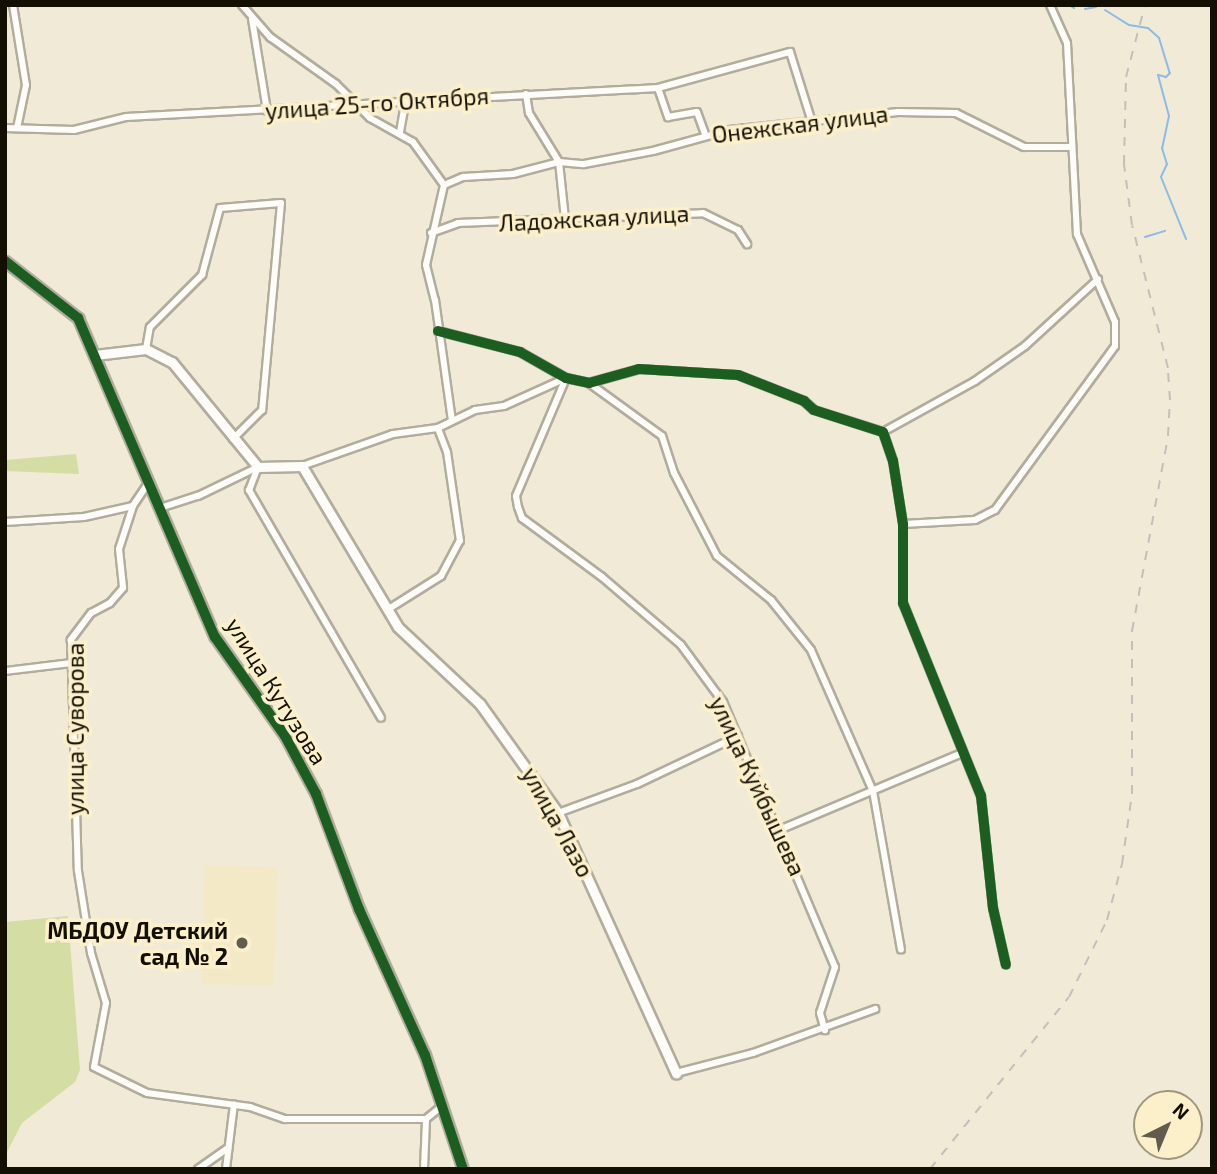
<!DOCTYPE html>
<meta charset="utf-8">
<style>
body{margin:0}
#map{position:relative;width:1217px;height:1174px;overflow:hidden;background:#f1ead6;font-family:"Exo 2",sans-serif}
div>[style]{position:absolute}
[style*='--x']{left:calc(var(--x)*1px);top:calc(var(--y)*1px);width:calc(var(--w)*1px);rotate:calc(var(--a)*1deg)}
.built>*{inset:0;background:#f4e9c7;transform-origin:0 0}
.green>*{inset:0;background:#d4dea4}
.stream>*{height:2px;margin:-1px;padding:0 1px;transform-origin:1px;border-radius:1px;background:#8cbce6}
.roads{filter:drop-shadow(2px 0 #b1ac9c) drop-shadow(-2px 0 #b1ac9c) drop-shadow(0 2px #b1ac9c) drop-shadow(0 -2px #b1ac9c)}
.street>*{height:6px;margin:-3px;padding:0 3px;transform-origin:3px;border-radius:3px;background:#fdfcf9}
.secondary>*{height:9px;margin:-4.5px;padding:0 4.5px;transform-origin:4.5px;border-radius:4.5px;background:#fdfcf9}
.rail>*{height:2px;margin-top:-1px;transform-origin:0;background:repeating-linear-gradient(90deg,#c1c0ba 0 9px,transparent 0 18px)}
.cycleway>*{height:10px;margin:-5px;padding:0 5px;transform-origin:5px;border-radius:5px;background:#1b5e20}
.dots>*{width:19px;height:19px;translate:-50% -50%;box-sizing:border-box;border:4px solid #fcf0cb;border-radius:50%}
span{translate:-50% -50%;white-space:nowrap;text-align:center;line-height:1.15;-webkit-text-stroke:7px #fcf0cb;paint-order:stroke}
.street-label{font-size:23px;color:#130f03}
.poi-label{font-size:23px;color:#130f03;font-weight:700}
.right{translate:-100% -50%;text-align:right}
.frame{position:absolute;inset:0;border:7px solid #130f03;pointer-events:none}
.north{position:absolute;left:1133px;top:1090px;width:70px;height:70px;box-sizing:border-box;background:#fcf0cb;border:2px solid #9f967b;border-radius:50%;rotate:43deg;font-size:19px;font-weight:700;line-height:28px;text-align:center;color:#130f03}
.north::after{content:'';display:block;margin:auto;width:24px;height:32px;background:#615c4d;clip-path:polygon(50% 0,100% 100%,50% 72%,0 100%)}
</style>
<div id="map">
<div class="built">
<i style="left:205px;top:865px;width:73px;height:119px;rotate:2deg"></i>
</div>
<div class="green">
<i style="clip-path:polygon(76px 454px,79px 474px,5px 471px,5px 460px)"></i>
<i style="clip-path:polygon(68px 916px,80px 1070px,75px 1082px,22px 1123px,5px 1156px,5px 922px)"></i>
</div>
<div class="stream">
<i style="--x:1069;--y:5;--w:6;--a:31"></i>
<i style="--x:1085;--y:9;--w:11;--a:-10"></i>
<i style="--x:1105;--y:10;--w:28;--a:32"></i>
<i style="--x:1129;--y:25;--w:19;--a:9"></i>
<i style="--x:1148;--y:28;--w:15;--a:42"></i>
<i style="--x:1159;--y:38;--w:37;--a:73"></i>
<i style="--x:1170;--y:73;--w:6;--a:135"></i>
<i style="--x:1166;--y:77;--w:8;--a:-166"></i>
<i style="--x:1158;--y:75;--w:42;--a:75"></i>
<i style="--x:1169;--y:116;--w:33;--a:102"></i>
<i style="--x:1162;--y:148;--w:17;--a:73"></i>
<i style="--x:1167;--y:164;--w:14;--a:115"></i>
<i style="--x:1161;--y:177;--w:67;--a:68"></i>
<i style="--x:1145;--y:237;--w:21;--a:-17"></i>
</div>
<div class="roads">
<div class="street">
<i style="--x:13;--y:5;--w:81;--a:80.8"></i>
<i style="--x:26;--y:85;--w:44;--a:101.8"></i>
<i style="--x:242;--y:5;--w:43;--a:48.8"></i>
<i style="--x:270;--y:37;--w:81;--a:35.5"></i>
<i style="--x:336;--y:84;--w:48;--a:45"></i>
<i style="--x:370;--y:118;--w:49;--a:29.2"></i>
<i style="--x:413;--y:142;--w:53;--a:54.2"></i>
<i style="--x:444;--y:185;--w:82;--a:102.7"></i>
<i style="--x:426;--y:265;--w:36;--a:76"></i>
<i style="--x:435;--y:300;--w:122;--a:82"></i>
<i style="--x:252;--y:19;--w:93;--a:80.7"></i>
<i style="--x:658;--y:88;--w:31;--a:71"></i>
<i style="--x:668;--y:117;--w:29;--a:-10"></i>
<i style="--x:697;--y:112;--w:23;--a:70"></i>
<i style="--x:526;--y:94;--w:19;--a:81"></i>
<i style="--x:529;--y:113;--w:57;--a:58.5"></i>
<i style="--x:559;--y:162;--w:57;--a:84"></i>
<i style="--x:5;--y:128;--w:69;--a:1.7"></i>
<i style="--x:74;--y:130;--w:54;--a:-14"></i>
<i style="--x:126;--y:117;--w:533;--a:-3.12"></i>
<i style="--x:658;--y:88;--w:137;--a:-15.3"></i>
<i style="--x:790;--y:52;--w:70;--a:72.6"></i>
<i style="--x:400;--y:132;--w:28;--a:-80"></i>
<i style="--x:444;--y:185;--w:21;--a:-23"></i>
<i style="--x:463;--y:177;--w:50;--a:-3.4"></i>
<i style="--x:513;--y:174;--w:48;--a:-14.6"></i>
<i style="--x:559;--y:162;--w:25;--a:5"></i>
<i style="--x:584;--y:164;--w:70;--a:-10.7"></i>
<i style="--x:653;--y:151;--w:79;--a:-15.4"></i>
<i style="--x:729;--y:130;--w:170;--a:-6.1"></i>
<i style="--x:898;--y:112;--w:58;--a:1"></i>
<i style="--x:956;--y:113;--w:76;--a:26.6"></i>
<i style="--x:1024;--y:147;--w:47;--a:0"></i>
<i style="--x:431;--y:233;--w:29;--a:-20"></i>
<i style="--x:458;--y:223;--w:245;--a:-2.3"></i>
<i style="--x:703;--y:213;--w:39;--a:26"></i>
<i style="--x:738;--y:230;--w:17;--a:57"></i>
<i style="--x:438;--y:331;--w:85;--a:14.4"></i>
<i style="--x:520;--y:352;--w:53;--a:29.5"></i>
<i style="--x:566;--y:378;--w:24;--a:12"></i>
<i style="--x:589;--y:383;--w:52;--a:-15.6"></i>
<i style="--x:639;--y:369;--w:99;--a:3.5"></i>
<i style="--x:738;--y:375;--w:71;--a:21.5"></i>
<i style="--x:804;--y:401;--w:13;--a:42"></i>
<i style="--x:814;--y:410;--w:72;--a:17.7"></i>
<i style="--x:883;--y:432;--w:31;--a:71"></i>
<i style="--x:893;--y:461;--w:64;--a:81"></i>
<i style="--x:903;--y:524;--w:79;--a:90"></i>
<i style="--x:903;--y:603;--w:208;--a:68"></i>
<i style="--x:981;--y:796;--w:113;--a:83.9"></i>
<i style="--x:993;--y:908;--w:58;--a:77.2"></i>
<i style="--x:146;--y:349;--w:22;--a:-80"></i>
<i style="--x:150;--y:327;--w:74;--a:-45"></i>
<i style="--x:202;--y:275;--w:69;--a:-75"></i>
<i style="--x:220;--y:208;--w:61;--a:-4.7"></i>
<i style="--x:281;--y:203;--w:208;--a:95.2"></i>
<i style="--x:262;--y:410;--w:41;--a:135"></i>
<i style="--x:566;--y:378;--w:128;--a:113"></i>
<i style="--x:516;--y:496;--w:11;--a:80"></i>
<i style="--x:518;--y:507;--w:12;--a:70"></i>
<i style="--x:522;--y:518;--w:99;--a:36.4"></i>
<i style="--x:602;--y:577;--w:104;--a:40.7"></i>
<i style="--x:681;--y:645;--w:71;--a:53.6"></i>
<i style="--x:723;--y:702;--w:288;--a:67.1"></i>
<i style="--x:835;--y:967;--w:48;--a:108.1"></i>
<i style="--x:820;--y:1013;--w:18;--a:74"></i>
<i style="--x:589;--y:383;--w:90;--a:36"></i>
<i style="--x:662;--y:436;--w:39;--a:72"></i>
<i style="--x:674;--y:473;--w:93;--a:62.6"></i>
<i style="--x:717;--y:556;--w:70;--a:39.2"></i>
<i style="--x:771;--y:600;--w:64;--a:51.3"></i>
<i style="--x:811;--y:650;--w:154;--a:66.3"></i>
<i style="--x:873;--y:791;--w:161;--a:80"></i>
<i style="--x:883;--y:432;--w:105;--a:-29"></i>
<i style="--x:975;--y:381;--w:61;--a:-35"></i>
<i style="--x:1025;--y:346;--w:99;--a:-42.5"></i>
<i style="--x:302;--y:466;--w:96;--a:-19.4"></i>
<i style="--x:393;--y:434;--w:45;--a:-7.6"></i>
<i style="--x:438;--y:428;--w:41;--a:-25.9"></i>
<i style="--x:475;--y:410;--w:29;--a:-8"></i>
<i style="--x:504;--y:406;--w:68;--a:-24.3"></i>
<i style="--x:258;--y:467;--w:25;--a:111"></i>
<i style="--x:249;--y:490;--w:263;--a:59.9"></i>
<i style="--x:149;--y:482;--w:29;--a:124"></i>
<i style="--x:133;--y:506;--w:45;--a:108"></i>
<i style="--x:119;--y:549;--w:39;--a:84"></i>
<i style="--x:123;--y:588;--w:20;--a:131"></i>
<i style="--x:110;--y:603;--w:21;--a:152"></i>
<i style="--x:91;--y:613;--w:34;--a:127"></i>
<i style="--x:71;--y:640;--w:231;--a:88.3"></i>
<i style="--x:78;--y:871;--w:83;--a:81"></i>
<i style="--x:91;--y:953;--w:52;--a:73.3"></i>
<i style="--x:106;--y:1003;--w:65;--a:100.6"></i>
<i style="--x:94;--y:1067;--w:59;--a:26.1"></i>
<i style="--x:147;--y:1093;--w:104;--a:7.7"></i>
<i style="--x:250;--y:1107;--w:37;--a:19"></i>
<i style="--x:285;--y:1119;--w:141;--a:0"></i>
<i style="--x:160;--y:508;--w:40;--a:-18"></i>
<i style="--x:198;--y:496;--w:64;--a:-25.8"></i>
<i style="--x:5;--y:522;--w:79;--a:-3.6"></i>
<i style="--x:84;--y:517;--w:50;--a:-12.7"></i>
<i style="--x:903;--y:524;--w:72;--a:-3.2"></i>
<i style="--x:975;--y:520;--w:22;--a:-27"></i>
<i style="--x:995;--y:510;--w:203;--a:-53.8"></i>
<i style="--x:1115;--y:346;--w:24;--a:-90"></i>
<i style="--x:1115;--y:322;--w:96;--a:-113.4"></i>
<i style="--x:1077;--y:234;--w:191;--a:-93"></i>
<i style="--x:1067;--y:43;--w:42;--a:-114.1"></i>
<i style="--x:387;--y:610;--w:64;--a:-32.2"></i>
<i style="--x:441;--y:576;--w:40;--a:-62"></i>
<i style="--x:460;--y:541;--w:90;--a:-98.3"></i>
<i style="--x:447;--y:452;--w:26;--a:-111"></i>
<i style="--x:5;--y:671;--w:66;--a:-6.9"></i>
<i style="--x:558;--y:813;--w:84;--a:-20.2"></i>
<i style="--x:637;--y:784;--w:112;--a:-25.4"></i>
<i style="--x:779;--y:830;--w:199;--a:-22.8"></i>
<i style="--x:676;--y:1073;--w:80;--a:-14.6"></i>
<i style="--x:753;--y:1053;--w:130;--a:-19.8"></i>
<i style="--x:198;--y:1169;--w:37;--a:-35"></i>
<i style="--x:226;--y:1169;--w:65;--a:-83"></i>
<i style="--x:424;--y:1169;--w:50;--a:-87.7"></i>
<i style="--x:426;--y:1119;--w:21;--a:-39"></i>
</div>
<div class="secondary">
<i style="--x:5;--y:261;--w:93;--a:38"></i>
<i style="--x:78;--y:318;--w:347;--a:66.8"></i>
<i style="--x:215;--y:637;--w:121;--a:54.7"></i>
<i style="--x:285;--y:736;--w:66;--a:61.9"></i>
<i style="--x:316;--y:794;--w:123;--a:69.5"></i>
<i style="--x:359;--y:909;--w:160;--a:65.7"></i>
<i style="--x:425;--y:1055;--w:120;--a:71.6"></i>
<i style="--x:95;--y:355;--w:51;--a:-6.7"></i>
<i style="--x:146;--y:349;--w:29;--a:27"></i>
<i style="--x:172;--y:362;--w:136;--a:50.7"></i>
<i style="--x:258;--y:467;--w:44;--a:-1.3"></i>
<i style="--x:302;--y:466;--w:187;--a:59.2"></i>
<i style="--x:398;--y:627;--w:112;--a:43.2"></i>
<i style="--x:480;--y:704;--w:134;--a:54.4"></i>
<i style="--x:558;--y:813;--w:286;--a:65.6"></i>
</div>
</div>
<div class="rail">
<i style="--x:930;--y:1169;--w:221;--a:-51.1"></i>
<i style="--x:1069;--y:997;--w:86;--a:-63.7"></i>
<i style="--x:1107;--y:920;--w:58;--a:-75"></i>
<i style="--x:1122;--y:864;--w:71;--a:-81.9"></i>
<i style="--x:1132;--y:794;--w:163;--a:-90"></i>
<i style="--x:1132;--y:631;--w:198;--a:-79.5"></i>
<i style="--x:1168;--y:436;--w:36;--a:-87"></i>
<i style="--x:1170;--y:400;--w:32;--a:-94"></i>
<i style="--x:1168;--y:368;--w:147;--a:-104.1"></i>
<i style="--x:1132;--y:225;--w:62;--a:-97.5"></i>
<i style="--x:1124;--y:164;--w:87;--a:-88.7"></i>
<i style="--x:1126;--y:77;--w:74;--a:-75.2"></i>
</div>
<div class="cycleway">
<i style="--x:5;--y:261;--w:93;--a:38"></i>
<i style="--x:78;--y:318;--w:347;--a:66.8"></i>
<i style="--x:215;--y:637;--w:121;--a:54.7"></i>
<i style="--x:285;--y:736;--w:66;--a:61.9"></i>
<i style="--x:316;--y:794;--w:123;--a:69.5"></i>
<i style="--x:359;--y:909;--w:160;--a:65.7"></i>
<i style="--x:425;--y:1055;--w:120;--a:71.6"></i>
<i style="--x:438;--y:331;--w:85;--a:14.4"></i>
<i style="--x:520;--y:352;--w:53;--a:29.5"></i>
<i style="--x:566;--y:378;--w:24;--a:12"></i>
<i style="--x:589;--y:383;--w:52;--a:-15.6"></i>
<i style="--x:639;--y:369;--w:99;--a:3.5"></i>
<i style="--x:738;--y:375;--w:71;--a:21.5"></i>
<i style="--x:804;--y:401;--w:13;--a:42"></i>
<i style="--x:814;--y:410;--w:72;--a:17.7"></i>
<i style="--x:883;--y:432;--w:31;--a:71"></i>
<i style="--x:893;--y:461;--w:64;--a:81"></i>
<i style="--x:903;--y:524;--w:79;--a:90"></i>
<i style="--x:903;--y:603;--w:208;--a:68"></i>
<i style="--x:981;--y:796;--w:113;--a:83.9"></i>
<i style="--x:993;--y:908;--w:58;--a:77.2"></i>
</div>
<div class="dots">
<i style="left:242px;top:943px;background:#615c4d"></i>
</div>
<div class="street-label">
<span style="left:377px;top:103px;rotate:-4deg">улица 25-го Октября</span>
<span style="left:800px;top:124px;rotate:-7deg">Онежская улица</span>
<span style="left:594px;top:218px;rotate:-3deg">Ладожская улица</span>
<span style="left:277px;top:691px;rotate:58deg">улица Кутузова</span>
<span style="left:75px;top:729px;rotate:-90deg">улица Суворова</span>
<span style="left:758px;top:786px;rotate:65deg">улица Куйбышева</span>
<span style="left:558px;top:822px;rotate:61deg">улица Лазо</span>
</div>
<div class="poi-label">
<span class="right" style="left:228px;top:943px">МБДОУ Детский<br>сад № 2</span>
</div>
<div class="frame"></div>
<div class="north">N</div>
</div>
